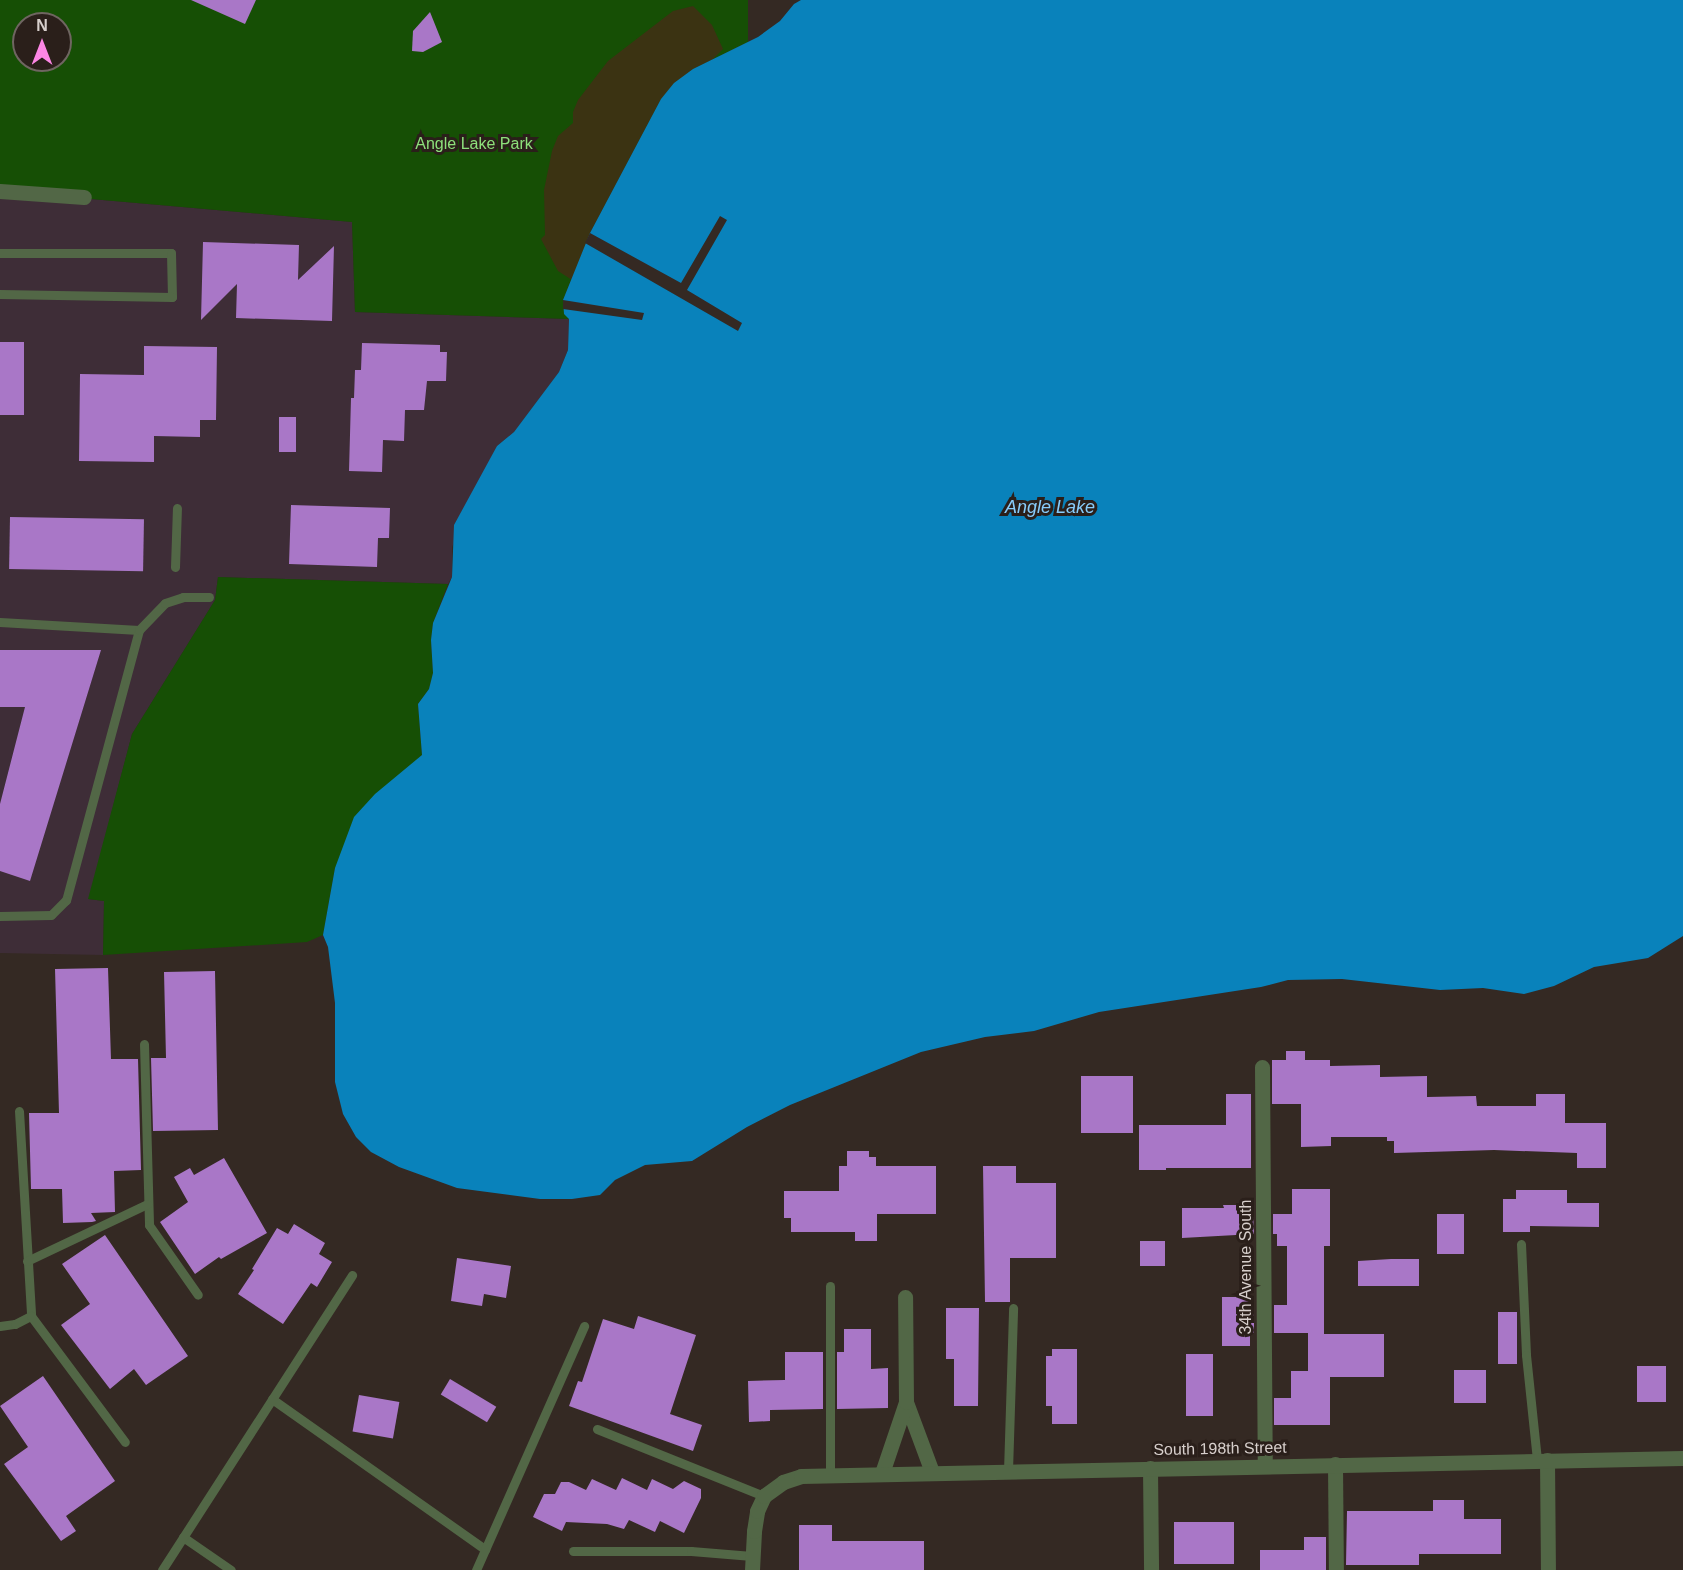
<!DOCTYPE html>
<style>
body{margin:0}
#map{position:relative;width:1683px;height:1570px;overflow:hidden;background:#342923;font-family:Arial,sans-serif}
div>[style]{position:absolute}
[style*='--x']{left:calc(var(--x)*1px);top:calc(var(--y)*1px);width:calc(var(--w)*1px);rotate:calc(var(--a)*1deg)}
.commercial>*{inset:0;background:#3e2d37}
.green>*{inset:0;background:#164f05}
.sand>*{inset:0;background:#3b3312}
.water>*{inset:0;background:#0982bb}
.pier>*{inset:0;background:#342923}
.building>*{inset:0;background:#a977c7;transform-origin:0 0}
.lane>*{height:9px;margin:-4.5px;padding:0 4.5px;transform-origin:4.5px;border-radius:4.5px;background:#526746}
.street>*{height:15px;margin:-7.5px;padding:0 7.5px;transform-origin:7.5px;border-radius:7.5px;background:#526746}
span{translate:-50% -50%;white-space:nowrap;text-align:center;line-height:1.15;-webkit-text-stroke:6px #2a1f1a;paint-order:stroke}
.park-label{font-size:16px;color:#8de07b}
.street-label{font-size:16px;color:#d7cfcc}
.water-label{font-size:18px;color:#88ccfa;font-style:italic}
.north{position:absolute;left:12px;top:12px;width:60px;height:60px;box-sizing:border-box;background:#2a1f1a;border:2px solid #6f6561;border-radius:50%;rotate:0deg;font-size:16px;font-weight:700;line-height:24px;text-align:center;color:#d7cfcc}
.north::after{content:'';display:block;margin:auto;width:21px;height:27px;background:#fc86e4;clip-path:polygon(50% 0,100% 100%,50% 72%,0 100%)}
</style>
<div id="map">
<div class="commercial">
<i style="clip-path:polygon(0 191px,352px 222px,355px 312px,569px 319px,568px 350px,559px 372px,514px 432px,497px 446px,452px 547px,452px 577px,448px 584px,218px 577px,215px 600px,132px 734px,89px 899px,104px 901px,103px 955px,0 953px)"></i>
</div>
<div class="green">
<i style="clip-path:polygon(evenodd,0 0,748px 0,748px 42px,693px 69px,674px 83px,661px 99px,590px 232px,563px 300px,569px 319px,355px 312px,352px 222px,0 191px,0 0,24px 24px,60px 24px,60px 60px,24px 60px,24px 24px)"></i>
<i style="clip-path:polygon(218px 577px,448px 584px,433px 623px,431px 641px,433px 673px,429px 689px,418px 704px,422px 755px,401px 775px,335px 868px,323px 935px,307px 942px,103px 955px,104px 901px,88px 899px,132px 734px,215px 600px)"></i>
</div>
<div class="sand">
<i style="clip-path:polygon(693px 6px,712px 25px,723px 49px,712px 60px,693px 69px,661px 99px,590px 233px,572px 280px,558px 271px,541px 239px,545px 235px,544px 190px,552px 151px,558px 136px,573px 123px,573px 112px,578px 100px,608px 61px,673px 11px)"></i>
</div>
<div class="water">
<i style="clip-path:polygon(801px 0,1683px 0,1683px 936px,1648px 958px,1594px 967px,1554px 986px,1524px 994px,1483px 988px,1440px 990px,1342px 979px,1288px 980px,1261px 987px,1099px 1012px,1034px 1031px,985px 1037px,921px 1052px,790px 1105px,747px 1127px,692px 1161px,645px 1165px,615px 1180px,600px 1195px,572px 1199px,540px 1199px,457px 1188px,399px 1167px,371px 1152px,356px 1137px,343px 1114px,335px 1082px,335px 1003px,328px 947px,323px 935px,335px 868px,354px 817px,375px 794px,422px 755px,418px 704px,429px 689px,433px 673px,431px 640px,433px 623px,452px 577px,454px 525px,497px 446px,514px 432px,559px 372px,568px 350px,569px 319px,564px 314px,563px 300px,590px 233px,661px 99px,674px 83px,693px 69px,758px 37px,780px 21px,794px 4px)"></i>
</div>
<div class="pier">
<i style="clip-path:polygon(720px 216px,727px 220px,687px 290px,742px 323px,738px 331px,585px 243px,590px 233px,681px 283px)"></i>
<i style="clip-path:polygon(563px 300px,644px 313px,642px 320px,563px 309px)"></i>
</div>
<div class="building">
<i style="clip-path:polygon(191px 0,256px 0,245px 24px)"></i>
<i style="clip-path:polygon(430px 12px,442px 42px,423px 52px,412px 51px,413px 31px)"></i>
<i style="clip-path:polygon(203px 242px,299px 245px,298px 280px,334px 246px,332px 321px,236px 318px,237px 284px,201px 320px)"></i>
<i style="left:0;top:342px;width:24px;height:73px"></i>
<i style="clip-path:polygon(362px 343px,440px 345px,440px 352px,447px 352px,446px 381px,427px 381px,424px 410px,405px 410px,404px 441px,383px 440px,382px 472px,349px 471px,351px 398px,354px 398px,355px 370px,361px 370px)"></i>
<i style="clip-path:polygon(144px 346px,217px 347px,216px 420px,200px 420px,200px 437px,154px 436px,154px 462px,79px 461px,80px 374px,144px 375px)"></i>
<i style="left:279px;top:417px;width:17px;height:35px"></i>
<i style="clip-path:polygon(291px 505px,390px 508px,389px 538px,378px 538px,377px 567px,289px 564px)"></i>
<i style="left:10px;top:517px;width:134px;height:52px;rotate:1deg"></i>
<i style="clip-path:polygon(0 650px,101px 650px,30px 881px,0 871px,0 804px,25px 707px,0 707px)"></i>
<i style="clip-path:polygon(108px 968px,111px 1059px,138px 1059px,141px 1170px,114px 1171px,115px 1212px,91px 1213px,96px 1221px,92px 1222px,63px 1223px,62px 1189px,31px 1189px,29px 1113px,59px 1113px,55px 969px)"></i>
<i style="clip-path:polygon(215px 971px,218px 1130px,153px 1131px,151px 1058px,166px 1058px,164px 972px)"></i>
<i style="clip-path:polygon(1286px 1051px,1305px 1051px,1305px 1060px,1330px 1060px,1330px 1066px,1380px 1065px,1380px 1077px,1427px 1076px,1427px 1097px,1476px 1096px,1477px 1106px,1536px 1106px,1536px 1094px,1565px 1094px,1565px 1123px,1606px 1123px,1606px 1168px,1577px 1168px,1577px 1153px,1494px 1150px,1394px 1153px,1394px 1141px,1387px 1141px,1387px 1137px,1331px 1137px,1331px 1146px,1301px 1147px,1301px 1104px,1272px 1104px,1272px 1060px,1286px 1060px)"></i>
<i style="left:1081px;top:1076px;width:52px;height:57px"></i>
<i style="clip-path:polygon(1226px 1094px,1251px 1094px,1251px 1168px,1166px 1168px,1166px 1170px,1139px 1170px,1139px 1125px,1226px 1125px)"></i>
<i style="clip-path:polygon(847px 1151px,869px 1151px,869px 1157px,876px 1157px,876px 1166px,936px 1166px,936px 1214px,877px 1214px,877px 1241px,855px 1241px,855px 1232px,791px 1232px,791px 1218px,784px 1218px,784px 1191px,839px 1191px,839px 1166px,847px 1166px)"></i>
<i style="clip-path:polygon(224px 1158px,267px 1233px,221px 1259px,219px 1257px,195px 1274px,160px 1222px,188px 1202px,174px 1177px,190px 1168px,194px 1175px)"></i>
<i style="clip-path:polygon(983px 1166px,1016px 1166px,1016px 1183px,1056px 1183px,1056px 1258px,1010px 1258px,1010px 1302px,985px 1302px)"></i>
<i style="clip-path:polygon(1292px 1189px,1330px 1189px,1330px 1246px,1324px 1246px,1324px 1334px,1384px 1334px,1384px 1377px,1330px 1377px,1330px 1425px,1274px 1425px,1274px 1398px,1291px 1398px,1291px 1371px,1308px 1371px,1308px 1333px,1274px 1333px,1274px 1305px,1287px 1305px,1287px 1246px,1277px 1246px,1277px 1234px,1273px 1234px,1273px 1214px,1292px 1214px)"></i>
<i style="clip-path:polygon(1516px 1190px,1567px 1190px,1567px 1203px,1599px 1203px,1599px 1227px,1530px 1226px,1530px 1232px,1503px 1232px,1503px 1199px,1516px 1199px)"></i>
<i style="clip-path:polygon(1223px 1205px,1249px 1205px,1249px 1214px,1253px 1214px,1254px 1234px,1182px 1238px,1182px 1208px,1224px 1208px)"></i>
<i style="left:1437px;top:1214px;width:27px;height:40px"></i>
<i style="clip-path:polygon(294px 1224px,325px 1243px,319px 1254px,332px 1262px,317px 1287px,311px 1283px,283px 1324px,238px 1294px,254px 1270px,252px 1269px,277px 1228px,288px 1234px)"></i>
<i style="clip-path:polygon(105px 1235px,188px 1356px,146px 1385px,134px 1369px,110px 1389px,61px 1325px,90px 1304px,62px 1264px)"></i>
<i style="left:1140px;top:1241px;width:25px;height:25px"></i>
<i style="clip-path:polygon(457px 1258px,511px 1266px,506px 1298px,484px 1294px,482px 1306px,451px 1301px)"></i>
<i style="clip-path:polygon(1391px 1259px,1419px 1259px,1419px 1286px,1358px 1286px,1358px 1261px)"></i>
<i style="clip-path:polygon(1222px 1297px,1250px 1297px,1250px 1305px,1254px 1305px,1254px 1333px,1250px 1333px,1250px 1346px,1222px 1346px)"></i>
<i style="clip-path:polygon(946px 1308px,979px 1308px,978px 1406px,954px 1406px,954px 1359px,946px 1359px)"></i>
<i style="left:1498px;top:1312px;width:19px;height:52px"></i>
<i style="clip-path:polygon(638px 1316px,696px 1335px,670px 1414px,702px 1425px,693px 1451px,569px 1406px,578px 1381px,582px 1382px,603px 1319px,634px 1329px)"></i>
<i style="clip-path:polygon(844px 1329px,871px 1329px,871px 1369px,888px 1368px,888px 1408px,837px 1409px,837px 1352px,844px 1352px)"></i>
<i style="clip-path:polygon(1052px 1349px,1077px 1349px,1077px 1424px,1052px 1424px,1052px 1406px,1046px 1406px,1046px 1356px,1052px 1356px)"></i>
<i style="clip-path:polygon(785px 1352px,823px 1352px,823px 1409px,770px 1410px,770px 1421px,749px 1422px,748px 1381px,785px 1380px)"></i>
<i style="left:1186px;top:1354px;width:27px;height:62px"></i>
<i style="left:1637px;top:1366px;width:29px;height:36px"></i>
<i style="left:1454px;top:1370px;width:32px;height:33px"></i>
<i style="clip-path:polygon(43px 1376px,115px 1481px,66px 1516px,76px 1531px,61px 1541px,4px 1464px,28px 1447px,0 1406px)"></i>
<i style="left:450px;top:1379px;width:54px;height:18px;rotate:31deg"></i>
<i style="left:359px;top:1395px;width:41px;height:37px;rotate:10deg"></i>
<i style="clip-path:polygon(622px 1478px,647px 1490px,652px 1479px,673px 1489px,684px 1481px,701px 1489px,701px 1498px,684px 1533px,660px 1521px,655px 1532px,629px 1520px,624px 1529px,607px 1524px,566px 1522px,562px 1531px,533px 1517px,544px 1494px,555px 1494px,561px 1482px,569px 1482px,586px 1490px,592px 1479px,616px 1490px)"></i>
<i style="clip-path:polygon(1433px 1500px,1464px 1500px,1464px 1519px,1501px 1519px,1501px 1554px,1419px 1554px,1419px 1565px,1346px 1565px,1347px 1511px,1433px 1511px)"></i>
<i style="left:1174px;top:1522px;width:60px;height:42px"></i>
<i style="clip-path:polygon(799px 1525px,832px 1525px,832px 1541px,924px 1541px,924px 1570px,799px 1570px)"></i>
<i style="clip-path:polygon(1304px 1537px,1326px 1537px,1326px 1570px,1260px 1570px,1260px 1550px,1304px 1550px)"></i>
</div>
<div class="lane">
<i style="--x:0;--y:253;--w:171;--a:0"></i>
<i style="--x:171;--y:253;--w:44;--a:88.7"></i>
<i style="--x:172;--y:297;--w:172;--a:-179"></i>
<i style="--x:175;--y:567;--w:59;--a:-88.1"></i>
<i style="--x:0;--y:622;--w:139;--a:3.3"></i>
<i style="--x:139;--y:630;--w:280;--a:105.1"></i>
<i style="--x:66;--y:900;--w:21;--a:135"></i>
<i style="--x:51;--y:915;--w:51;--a:178.9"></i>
<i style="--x:139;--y:630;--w:37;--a:-46"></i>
<i style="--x:165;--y:603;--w:19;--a:-18"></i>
<i style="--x:183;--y:597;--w:26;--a:0"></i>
<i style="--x:144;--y:1044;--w:181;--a:88.4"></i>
<i style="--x:149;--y:1225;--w:85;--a:55"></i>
<i style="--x:19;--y:1111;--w:205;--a:86.6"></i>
<i style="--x:1521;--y:1244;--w:111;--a:87.4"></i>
<i style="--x:1526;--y:1355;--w:106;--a:84"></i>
<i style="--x:27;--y:1261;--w:133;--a:-25.4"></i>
<i style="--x:830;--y:1286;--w:188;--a:90"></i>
<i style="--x:0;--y:1326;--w:15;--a:-8"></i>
<i style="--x:15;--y:1324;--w:18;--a:-27"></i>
<i style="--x:31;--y:1316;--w:157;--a:53.3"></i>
<i style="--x:272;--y:1399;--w:261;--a:35.2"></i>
<i style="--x:597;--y:1429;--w:180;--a:21.9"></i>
<i style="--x:1008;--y:1471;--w:163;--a:-88.2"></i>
<i style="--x:183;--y:1537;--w:58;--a:34.5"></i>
<i style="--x:573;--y:1551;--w:118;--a:0"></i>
<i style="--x:691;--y:1551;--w:61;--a:4.7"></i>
<i style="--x:162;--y:1570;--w:351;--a:-57.2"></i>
<i style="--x:476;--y:1570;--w:267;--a:-66.1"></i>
</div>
<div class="street">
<i style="--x:0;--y:191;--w:84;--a:4.1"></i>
<i style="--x:1262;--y:1067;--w:399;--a:89.6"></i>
<i style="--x:906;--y:1402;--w:75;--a:69.6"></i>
<i style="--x:1547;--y:1460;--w:110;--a:89.5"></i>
<i style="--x:1335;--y:1464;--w:106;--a:89.5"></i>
<i style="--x:1150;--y:1468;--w:102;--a:89.4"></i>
<i style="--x:882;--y:1473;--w:75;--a:-71.3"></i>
<i style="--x:906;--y:1402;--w:105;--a:-90.5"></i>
<i style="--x:752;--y:1570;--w:39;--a:-87"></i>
<i style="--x:754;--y:1531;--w:20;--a:-81"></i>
<i style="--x:757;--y:1511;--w:17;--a:-65"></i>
<i style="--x:764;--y:1496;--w:24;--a:-36"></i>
<i style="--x:783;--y:1482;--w:19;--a:-18"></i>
<i style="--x:801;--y:1476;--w:882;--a:-1.17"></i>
</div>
<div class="park-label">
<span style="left:474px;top:144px">Angle Lake Park</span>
</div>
<div class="street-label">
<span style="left:1246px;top:1267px;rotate:-90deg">34th Avenue South</span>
<span style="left:1220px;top:1449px;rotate:-1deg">South 198th Street</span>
</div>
<div class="water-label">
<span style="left:1050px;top:507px">Angle Lake</span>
</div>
<div class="north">N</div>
</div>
